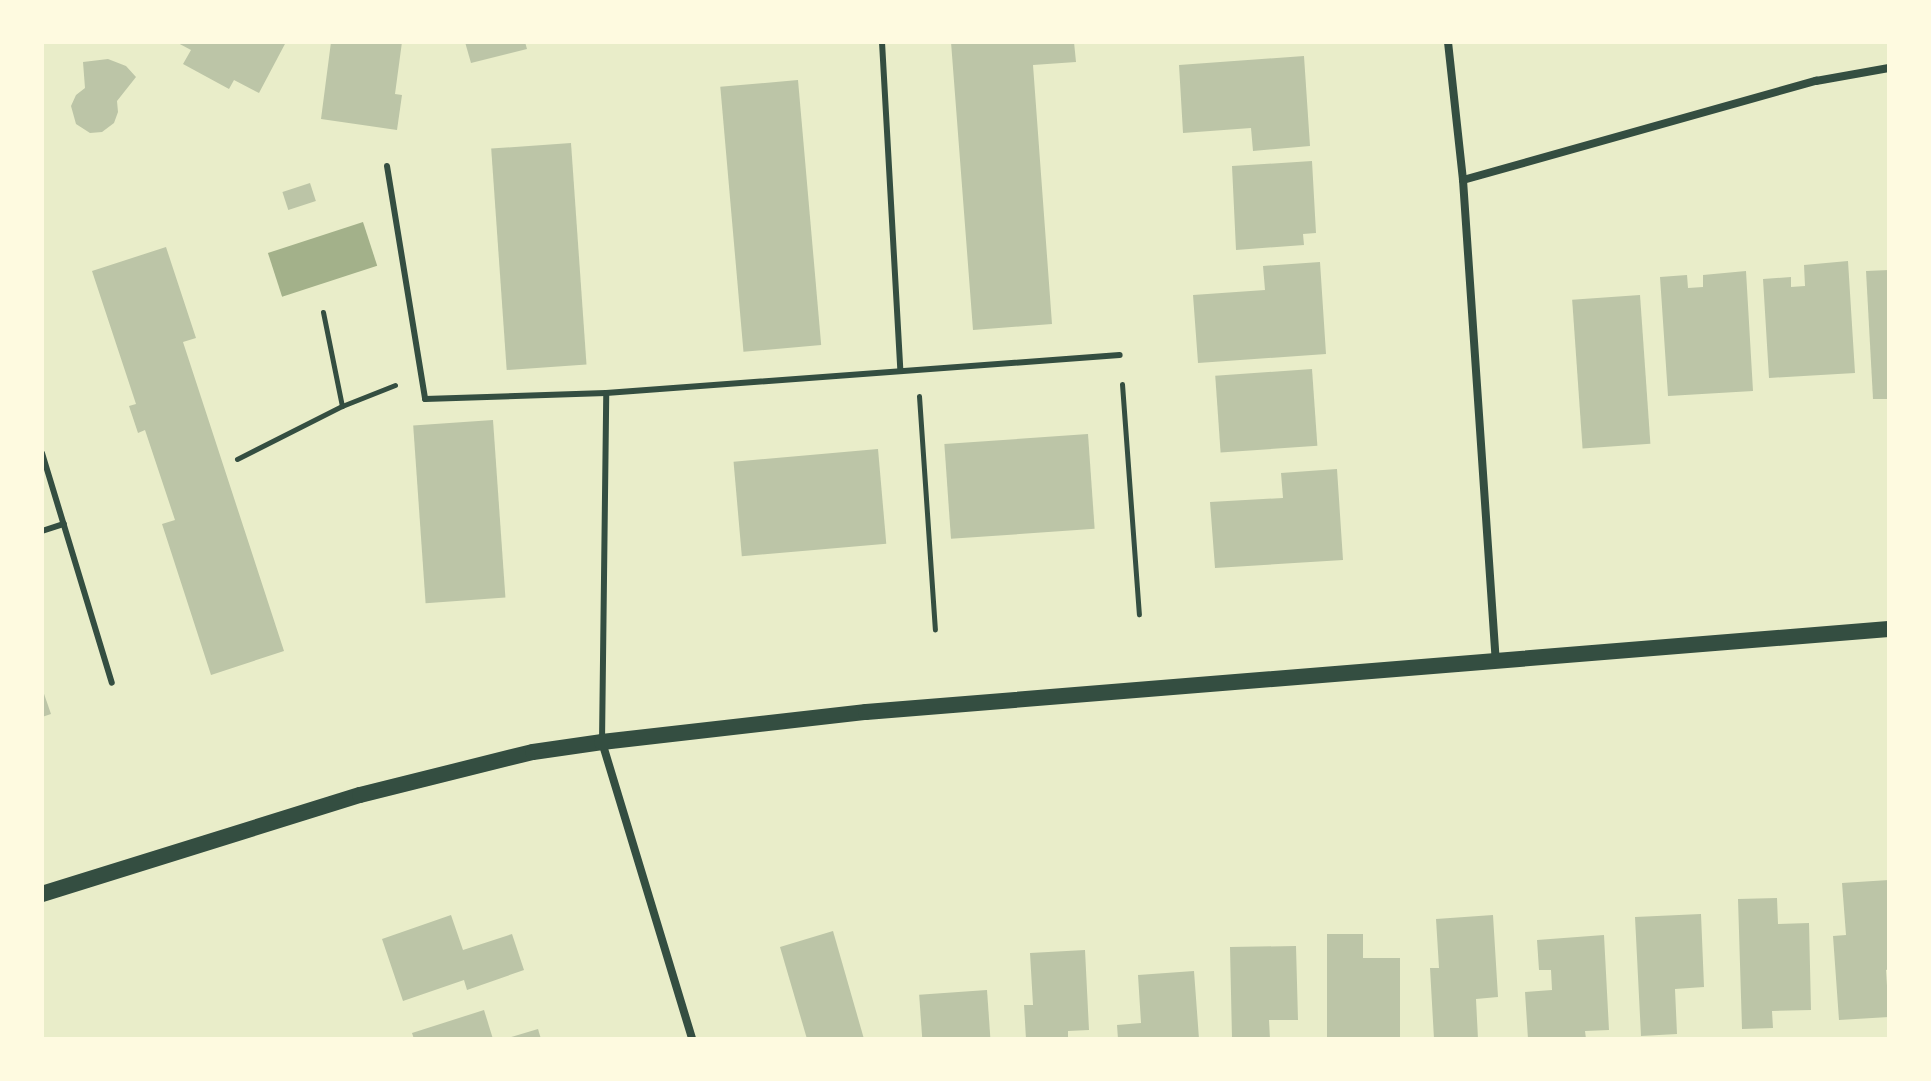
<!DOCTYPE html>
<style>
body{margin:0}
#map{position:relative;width:1931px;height:1081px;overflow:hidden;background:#e9edc9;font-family:Ubuntu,sans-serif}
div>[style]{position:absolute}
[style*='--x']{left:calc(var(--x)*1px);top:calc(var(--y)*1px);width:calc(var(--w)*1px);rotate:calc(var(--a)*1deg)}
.water>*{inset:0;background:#a3b18a;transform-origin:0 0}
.building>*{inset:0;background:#bcc5a7;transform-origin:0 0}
.path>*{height:5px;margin:-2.5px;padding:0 2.5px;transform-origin:2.5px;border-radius:2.5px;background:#344e41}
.service>*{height:6px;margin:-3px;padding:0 3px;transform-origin:3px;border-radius:3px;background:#344e41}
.minor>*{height:8px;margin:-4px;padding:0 4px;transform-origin:4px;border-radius:4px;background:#344e41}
.secondary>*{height:16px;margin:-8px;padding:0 8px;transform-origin:8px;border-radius:8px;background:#344e41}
span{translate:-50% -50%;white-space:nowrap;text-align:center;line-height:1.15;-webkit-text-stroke:6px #fefae0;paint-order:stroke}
.frame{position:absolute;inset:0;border:44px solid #fefae0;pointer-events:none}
</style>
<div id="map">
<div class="water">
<i style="left:363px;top:222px;width:46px;height:100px;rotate:72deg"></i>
</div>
<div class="building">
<i style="clip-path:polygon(176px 42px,286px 42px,259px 93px,234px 80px,229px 89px,183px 64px,191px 50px)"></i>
<i style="clip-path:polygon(331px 42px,402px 42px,395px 94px,402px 95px,397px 130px,321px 119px)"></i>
<i style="clip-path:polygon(465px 42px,525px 42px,527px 49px,471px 63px)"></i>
<i style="clip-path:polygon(951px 42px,1074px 42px,1076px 62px,1033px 65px,1052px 324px,973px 330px)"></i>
<i style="clip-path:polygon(1304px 56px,1310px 146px,1253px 151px,1251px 128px,1183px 133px,1179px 65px)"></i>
<i style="clip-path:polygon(108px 59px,126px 66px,136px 77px,117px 101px,118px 112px,114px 123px,102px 132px,90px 133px,76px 124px,71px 106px,76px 95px,85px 88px,83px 62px)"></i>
<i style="left:798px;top:80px;width:266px;height:78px;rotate:85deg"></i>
<i style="left:571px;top:143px;width:222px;height:80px;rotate:86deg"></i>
<i style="clip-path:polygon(1312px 161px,1316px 233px,1303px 234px,1304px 245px,1236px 250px,1232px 166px)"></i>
<i style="left:310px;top:183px;width:19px;height:29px;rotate:72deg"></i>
<i style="clip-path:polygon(166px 247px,196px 338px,183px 342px,284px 651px,211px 675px,162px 524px,175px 520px,145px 430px,138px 433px,129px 406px,136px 404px,92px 271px)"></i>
<i style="clip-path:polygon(1848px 261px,1855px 373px,1769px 378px,1763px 279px,1791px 277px,1791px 287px,1805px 286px,1804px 265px)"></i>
<i style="clip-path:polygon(1320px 262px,1326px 354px,1198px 363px,1193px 295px,1265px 290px,1263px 266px)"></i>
<i style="clip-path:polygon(1889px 270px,1889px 399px,1873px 399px,1866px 271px)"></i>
<i style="clip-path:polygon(1746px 271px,1753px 391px,1668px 396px,1660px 277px,1687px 275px,1688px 288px,1703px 287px,1703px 275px)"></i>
<i style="left:1640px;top:295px;width:149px;height:68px;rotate:86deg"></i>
<i style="left:1312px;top:369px;width:77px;height:97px;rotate:86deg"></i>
<i style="left:493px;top:420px;width:178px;height:80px;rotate:86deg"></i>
<i style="left:1088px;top:434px;width:95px;height:144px;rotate:86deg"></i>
<i style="left:878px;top:449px;width:95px;height:145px;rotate:85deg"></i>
<i style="clip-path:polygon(1337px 469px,1343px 560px,1215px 568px,1210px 502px,1283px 498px,1281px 473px)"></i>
<i style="clip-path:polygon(42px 688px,51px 714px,42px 717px)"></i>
<i style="clip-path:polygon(1889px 880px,1889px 969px,1886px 970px,1889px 1017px,1839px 1020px,1833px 936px,1846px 935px,1842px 883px)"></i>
<i style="clip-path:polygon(1777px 898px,1778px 924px,1809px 923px,1811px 1010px,1772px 1011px,1773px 1028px,1742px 1029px,1738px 899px)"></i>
<i style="clip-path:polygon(1701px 914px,1704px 987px,1675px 989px,1677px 1034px,1641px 1036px,1635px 917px)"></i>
<i style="clip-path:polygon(451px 915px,463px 950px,512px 934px,524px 970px,467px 990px,464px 980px,403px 1001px,382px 939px)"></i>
<i style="clip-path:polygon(1493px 915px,1498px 997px,1476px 999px,1478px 1039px,1434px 1039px,1430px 968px,1439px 968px,1436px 919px)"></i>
<i style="clip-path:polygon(833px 931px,864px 1039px,807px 1039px,780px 947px)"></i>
<i style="clip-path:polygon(1327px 934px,1363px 934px,1363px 958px,1400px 958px,1400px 1039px,1327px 1039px)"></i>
<i style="clip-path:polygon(1604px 935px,1609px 1030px,1585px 1031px,1586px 1039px,1528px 1039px,1525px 992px,1552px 990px,1551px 970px,1539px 970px,1537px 940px)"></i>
<i style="clip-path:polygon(1296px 946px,1298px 1020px,1269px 1020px,1270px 1039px,1232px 1039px,1230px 947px)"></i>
<i style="clip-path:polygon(1085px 950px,1089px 1030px,1068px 1031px,1068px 1039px,1026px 1039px,1024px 1005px,1033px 1005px,1030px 953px)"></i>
<i style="clip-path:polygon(1194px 971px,1199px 1039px,1118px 1039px,1117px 1025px,1141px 1023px,1138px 975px)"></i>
<i style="left:987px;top:990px;width:49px;height:68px;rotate:86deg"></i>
<i style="clip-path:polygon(484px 1010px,493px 1039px,414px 1039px,412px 1033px)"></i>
<i style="clip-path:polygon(538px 1029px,541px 1039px,508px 1039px,508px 1038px)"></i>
</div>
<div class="path">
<i style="--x:323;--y:312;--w:96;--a:78.6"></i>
<i style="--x:1122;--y:384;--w:231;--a:85.8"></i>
<i style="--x:919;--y:396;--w:234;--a:86.1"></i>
<i style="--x:237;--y:459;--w:118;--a:-26.8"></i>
<i style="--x:342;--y:406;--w:57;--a:-21.6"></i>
</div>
<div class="service">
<i style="--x:882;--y:42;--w:327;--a:86.8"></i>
<i style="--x:387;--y:166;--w:236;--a:80.7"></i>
<i style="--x:425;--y:399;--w:181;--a:-1.9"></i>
<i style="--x:42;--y:453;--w:240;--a:73.1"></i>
<i style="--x:42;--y:531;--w:23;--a:-18"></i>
<i style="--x:602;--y:742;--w:349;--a:-89.3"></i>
<i style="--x:606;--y:393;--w:515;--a:-4.23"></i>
</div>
<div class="minor">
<i style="--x:1448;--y:42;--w:139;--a:83.8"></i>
<i style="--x:1463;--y:180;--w:482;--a:86.1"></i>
<i style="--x:1463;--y:180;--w:367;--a:-15.7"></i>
<i style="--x:1816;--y:81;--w:74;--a:-10.1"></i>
<i style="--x:602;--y:742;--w:310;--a:73.1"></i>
</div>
<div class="secondary">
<i style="--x:42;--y:894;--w:333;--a:-17.3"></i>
<i style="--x:360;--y:795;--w:178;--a:-14"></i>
<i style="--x:533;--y:752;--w:70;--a:-8.2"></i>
<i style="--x:602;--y:742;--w:266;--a:-6.5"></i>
<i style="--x:866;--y:712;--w:1026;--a:-4.64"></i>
</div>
<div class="frame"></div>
</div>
